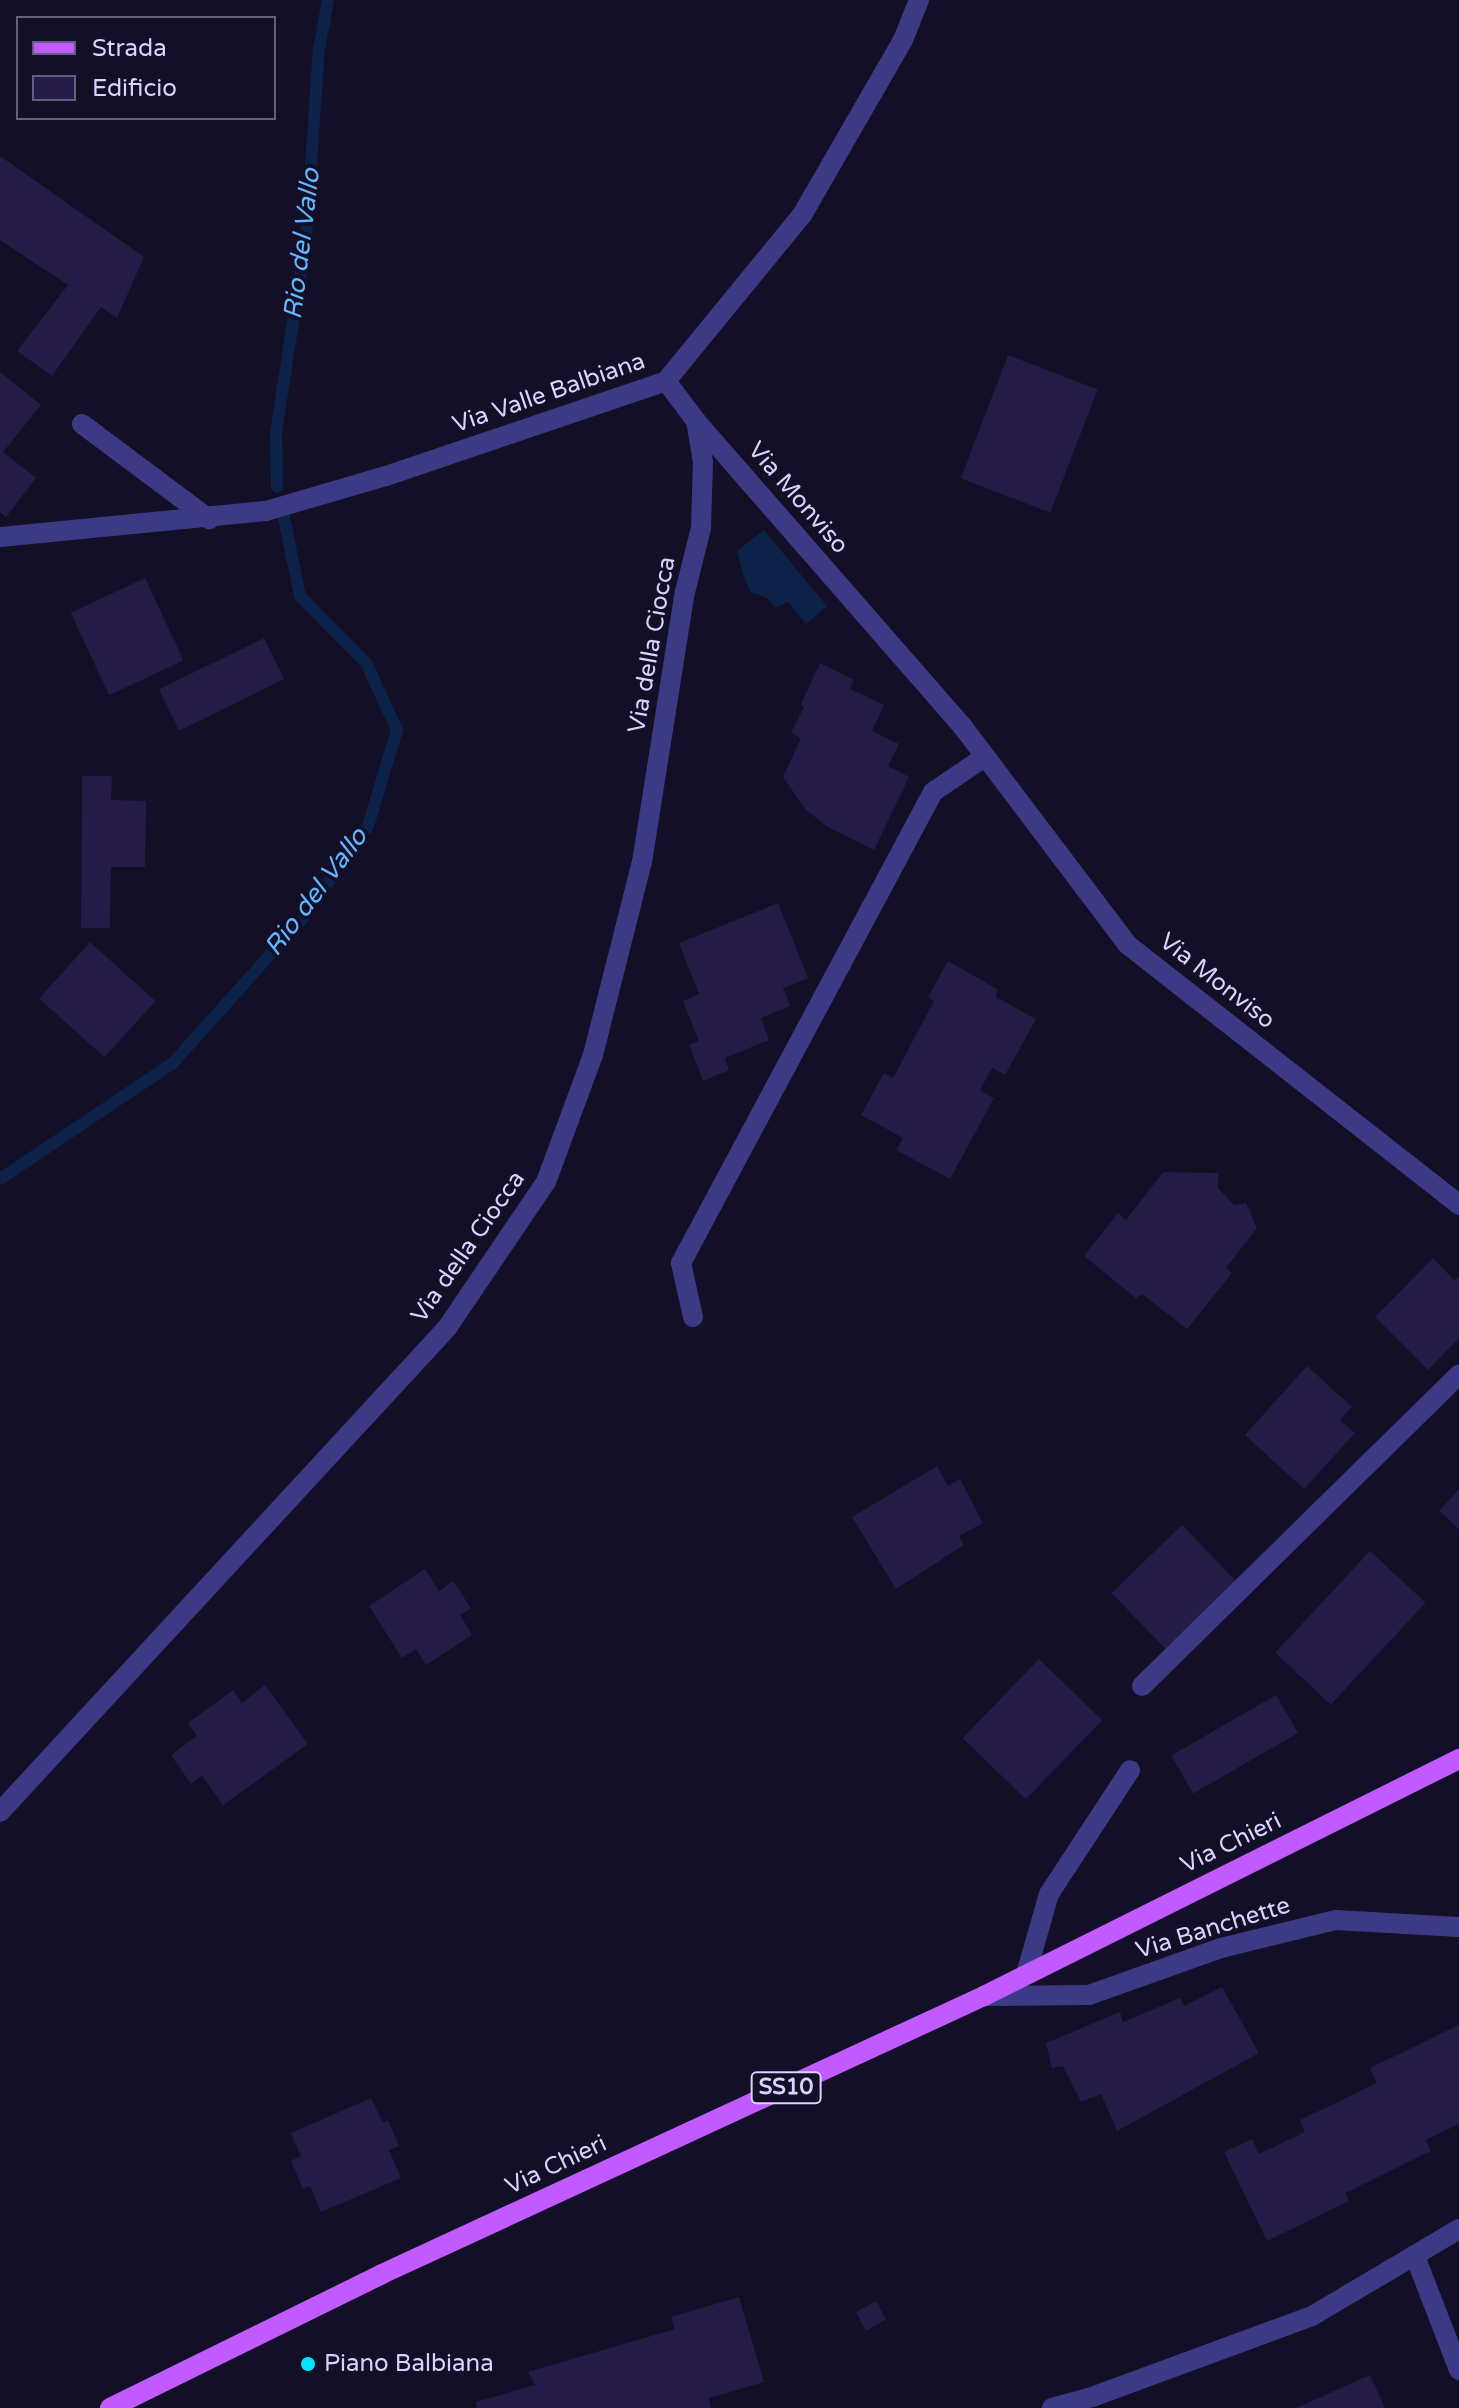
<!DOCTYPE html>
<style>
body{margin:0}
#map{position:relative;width:1459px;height:2408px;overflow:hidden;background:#130f26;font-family:"Varela Round",sans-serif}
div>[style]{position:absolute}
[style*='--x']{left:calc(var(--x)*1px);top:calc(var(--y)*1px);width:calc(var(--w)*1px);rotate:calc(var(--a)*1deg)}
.water>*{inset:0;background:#0c2248}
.stream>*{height:12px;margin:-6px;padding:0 6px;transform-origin:6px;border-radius:6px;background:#0c2248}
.building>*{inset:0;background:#241b47;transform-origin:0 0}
.minor>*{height:20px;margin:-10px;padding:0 10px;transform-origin:10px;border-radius:10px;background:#3d3a85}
.major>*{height:20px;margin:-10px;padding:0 10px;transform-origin:10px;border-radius:10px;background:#c25bff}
.dots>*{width:22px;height:22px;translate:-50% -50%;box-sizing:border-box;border:4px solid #130f26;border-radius:50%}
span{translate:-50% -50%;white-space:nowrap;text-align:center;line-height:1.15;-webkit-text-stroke:8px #130f26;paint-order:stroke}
.shield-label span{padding:2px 6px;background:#130f26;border:2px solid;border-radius:6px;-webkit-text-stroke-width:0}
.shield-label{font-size:22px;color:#d9d4ff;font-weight:700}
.street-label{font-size:24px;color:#d9d4ff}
.poi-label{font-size:24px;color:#d9d4ff}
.left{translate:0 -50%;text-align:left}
.water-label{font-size:26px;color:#62b6ff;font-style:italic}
.legend{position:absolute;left:16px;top:16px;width:260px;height:104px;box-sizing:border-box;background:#130f26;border:2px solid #625e7d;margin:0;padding:10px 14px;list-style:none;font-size:24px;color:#d9d4ff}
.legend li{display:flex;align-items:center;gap:16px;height:40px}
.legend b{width:40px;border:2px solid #625e7d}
</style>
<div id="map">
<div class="water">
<i style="clip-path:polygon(764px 530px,827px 606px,806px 624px,788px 602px,775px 608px,767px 598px,751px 592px,744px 577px,737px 551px)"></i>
</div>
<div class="stream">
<i style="--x:277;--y:487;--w:55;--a:-91"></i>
<i style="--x:276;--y:432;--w:196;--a:-81.2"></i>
<i style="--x:306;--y:238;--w:189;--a:-86.1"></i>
<i style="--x:319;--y:49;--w:50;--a:-79.6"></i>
<i style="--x:0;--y:1179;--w:207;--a:-33.8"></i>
<i style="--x:172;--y:1064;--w:195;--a:-48.1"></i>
<i style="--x:302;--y:919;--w:114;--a:-54.6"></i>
<i style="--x:368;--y:826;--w:100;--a:-73.2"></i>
<i style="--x:397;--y:730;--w:74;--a:-114.8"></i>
<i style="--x:366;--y:663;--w:94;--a:-134.6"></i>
<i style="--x:300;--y:596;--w:80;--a:-101.6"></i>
</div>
<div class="building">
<i style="clip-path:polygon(0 156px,144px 257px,117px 318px,101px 307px,52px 376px,17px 351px,68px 285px,0 240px)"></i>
<i style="left:1008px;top:355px;width:96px;height:132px;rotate:21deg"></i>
<i style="clip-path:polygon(0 372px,41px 405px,3px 452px,36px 478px,6px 517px,0 512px)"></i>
<i style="left:145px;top:578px;width:91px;height:82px;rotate:65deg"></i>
<i style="left:264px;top:638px;width:46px;height:117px;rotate:64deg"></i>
<i style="clip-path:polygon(820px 663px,854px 680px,850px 689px,884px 705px,872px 731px,899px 744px,888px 766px,909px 777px,874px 850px,828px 827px,806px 810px,783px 777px,801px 738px,791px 733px,804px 707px,801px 704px)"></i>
<i style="clip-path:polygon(82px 776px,112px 776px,111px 800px,146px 801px,145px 867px,111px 867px,110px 928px,81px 928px)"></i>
<i style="clip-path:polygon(778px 903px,808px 978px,783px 988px,790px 1006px,761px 1018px,769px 1040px,725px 1058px,729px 1070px,703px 1081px,689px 1045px,699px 1041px,683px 1001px,699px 994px,679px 943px)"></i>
<i style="left:90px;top:942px;width:88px;height:76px;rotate:42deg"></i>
<i style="clip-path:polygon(948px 961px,997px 989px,996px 997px,1036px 1019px,1005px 1075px,992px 1068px,980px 1090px,994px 1098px,950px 1179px,896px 1150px,903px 1138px,861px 1115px,884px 1073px,893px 1078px,934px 1001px,928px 997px)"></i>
<i style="clip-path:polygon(1163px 1172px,1218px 1173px,1218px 1188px,1234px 1205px,1246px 1203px,1257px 1228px,1226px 1268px,1232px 1273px,1187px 1329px,1142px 1294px,1136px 1298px,1084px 1256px,1118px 1213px,1126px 1220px)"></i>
<i style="clip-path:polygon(1433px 1258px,1454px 1280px,1459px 1277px,1459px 1338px,1428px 1370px,1375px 1317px)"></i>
<i style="clip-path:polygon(1307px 1366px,1352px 1407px,1340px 1420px,1355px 1433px,1304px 1489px,1245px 1435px)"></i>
<i style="clip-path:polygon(937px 1466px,948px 1486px,960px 1479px,983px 1523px,959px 1536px,964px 1545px,896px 1589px,852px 1517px)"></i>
<i style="clip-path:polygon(1459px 1489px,1459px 1529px,1439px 1511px)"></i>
<i style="left:1182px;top:1525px;width:83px;height:98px;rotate:46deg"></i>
<i style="left:1370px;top:1551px;width:76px;height:139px;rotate:43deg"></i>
<i style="clip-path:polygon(425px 1569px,439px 1591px,453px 1581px,471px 1608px,460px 1615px,472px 1635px,426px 1665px,416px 1649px,402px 1658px,369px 1606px)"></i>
<i style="left:1039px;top:1659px;width:88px;height:110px;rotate:44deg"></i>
<i style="clip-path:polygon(265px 1685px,308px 1744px,223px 1805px,202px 1776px,191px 1784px,171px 1755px,197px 1736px,188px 1723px,233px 1690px,242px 1703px)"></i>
<i style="left:1276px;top:1695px;width:44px;height:121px;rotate:60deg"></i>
<i style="clip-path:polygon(1222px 1987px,1259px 2053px,1117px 2131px,1101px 2094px,1081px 2102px,1063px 2066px,1052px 2068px,1046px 2043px,1120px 2012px,1123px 2022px,1180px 1998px,1184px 2006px)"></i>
<i style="clip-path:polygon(1459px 2025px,1459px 2124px,1426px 2140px,1431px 2151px,1345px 2193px,1349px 2201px,1267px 2241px,1224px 2152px,1252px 2139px,1259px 2154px,1305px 2132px,1300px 2120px,1377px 2083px,1370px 2068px)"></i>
<i style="clip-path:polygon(371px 2098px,383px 2123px,388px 2120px,399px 2146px,389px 2150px,401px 2178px,321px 2212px,310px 2186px,303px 2189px,291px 2161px,301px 2156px,291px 2133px)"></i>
<i style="clip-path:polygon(739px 2297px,764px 2382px,709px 2398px,711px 2408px,477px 2408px,476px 2402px,535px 2385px,528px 2372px,675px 2329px,671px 2317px)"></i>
<i style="left:876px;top:2301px;width:21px;height:23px;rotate:61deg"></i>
<i style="clip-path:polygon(1370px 2375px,1385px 2408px,1296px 2408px)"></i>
</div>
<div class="minor">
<i style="--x:696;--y:421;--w:406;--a:48.9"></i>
<i style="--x:963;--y:727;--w:273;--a:52.9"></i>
<i style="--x:1128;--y:945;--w:421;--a:38.1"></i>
<i style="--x:82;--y:424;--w:159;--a:36.8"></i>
<i style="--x:0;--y:537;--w:267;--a:-5.6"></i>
<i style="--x:266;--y:511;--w:125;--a:-16.3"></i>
<i style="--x:386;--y:476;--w:296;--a:-18.7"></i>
<i style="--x:666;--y:381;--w:215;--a:-50.7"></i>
<i style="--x:802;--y:215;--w:202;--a:-60"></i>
<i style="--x:903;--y:40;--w:43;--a:-68.2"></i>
<i style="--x:693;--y:1317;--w:55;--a:-102.5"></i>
<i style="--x:681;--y:1263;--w:534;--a:-61.85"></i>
<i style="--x:933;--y:792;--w:60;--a:-34.2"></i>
<i style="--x:1142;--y:1686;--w:444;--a:-44.5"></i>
<i style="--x:0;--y:1812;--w:659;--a:-47.28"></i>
<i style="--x:447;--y:1328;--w:176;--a:-55.9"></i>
<i style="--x:546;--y:1182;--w:135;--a:-69.7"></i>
<i style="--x:593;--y:1055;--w:199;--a:-75.8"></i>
<i style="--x:642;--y:862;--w:273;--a:-81"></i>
<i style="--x:685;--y:592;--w:66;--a:-76"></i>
<i style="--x:701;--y:528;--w:66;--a:-88.3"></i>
<i style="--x:703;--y:462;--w:42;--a:-99.7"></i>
<i style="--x:696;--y:421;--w:50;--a:-126.9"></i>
<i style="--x:1026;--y:1974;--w:83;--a:-74"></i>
<i style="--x:1049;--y:1894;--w:148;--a:-56.8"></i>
<i style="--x:984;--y:1996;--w:105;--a:-0.5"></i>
<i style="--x:1089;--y:1995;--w:140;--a:-19.6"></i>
<i style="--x:1221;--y:1948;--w:118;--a:-13.7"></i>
<i style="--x:1336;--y:1920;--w:123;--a:3.3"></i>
<i style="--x:1415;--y:2256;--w:122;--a:68.9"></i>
<i style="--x:1052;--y:2408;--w:41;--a:-15.4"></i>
<i style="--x:1092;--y:2397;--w:234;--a:-20.2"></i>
<i style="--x:1312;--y:2316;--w:171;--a:-30.6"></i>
</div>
<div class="major">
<i style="--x:110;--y:2408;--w:303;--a:-26.2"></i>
<i style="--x:382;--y:2274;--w:663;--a:-24.79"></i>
<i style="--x:984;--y:1996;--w:531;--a:-26.52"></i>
</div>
<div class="dots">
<i style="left:308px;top:2364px;background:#00e5ff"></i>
</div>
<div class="shield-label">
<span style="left:786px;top:2088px">SS10</span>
</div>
<div class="street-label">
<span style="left:549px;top:393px;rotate:-19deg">Via Valle Balbiana</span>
<span style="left:798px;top:498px;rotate:49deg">Via Monviso</span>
<span style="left:652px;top:645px;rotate:-80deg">Via della Ciocca</span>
<span style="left:1217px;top:981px;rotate:38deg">Via Monviso</span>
<span style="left:468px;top:1247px;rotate:-55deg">Via della Ciocca</span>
<span style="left:1231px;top:1843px;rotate:-26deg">Via Chieri</span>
<span style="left:1213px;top:1928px;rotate:-17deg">Via Banchette</span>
<span style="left:556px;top:2165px;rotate:-25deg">Via Chieri</span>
</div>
<div class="poi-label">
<span class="left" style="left:324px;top:2364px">Piano Balbiana</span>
</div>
<div class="water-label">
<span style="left:302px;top:244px;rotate:-83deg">Rio del Vallo</span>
<span style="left:316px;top:892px;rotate:-53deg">Rio del Vallo</span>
</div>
<ul class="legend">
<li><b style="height:10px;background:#c25bff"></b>Strada</li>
<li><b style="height:22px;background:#241b47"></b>Edificio</li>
</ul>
</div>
